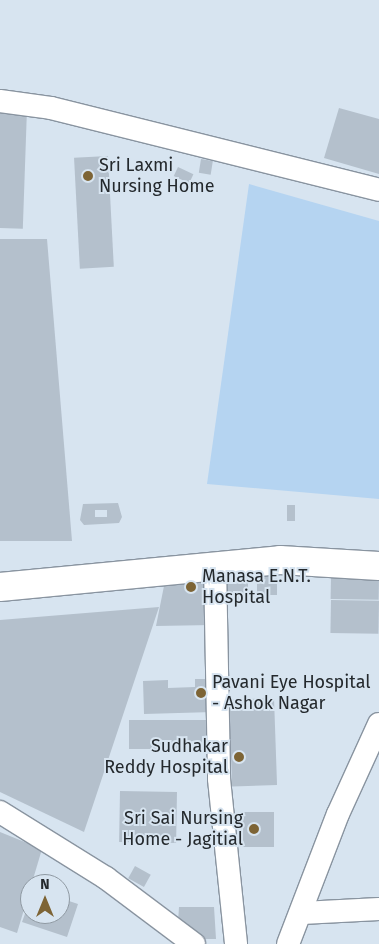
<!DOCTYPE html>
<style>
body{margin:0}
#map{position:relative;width:379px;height:944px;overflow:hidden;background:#d7e4f0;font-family:"Fira Sans",sans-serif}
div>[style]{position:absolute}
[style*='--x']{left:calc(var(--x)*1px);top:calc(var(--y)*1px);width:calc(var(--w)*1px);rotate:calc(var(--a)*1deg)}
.green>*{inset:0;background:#b5d4f1}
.building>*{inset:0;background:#b4c0cc;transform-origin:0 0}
.roads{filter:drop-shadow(1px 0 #8994a0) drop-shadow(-1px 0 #8994a0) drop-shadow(0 1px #8994a0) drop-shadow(0 -1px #8994a0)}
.minor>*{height:22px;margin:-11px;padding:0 11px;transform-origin:11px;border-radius:11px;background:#fff}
.major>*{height:28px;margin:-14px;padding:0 14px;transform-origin:14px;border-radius:14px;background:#fff}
.dots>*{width:14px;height:14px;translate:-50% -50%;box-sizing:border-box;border:2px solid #d7e4f0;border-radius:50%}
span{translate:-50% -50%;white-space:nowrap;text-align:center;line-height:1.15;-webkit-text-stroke:4px #d7e4f0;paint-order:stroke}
.poi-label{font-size:18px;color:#24292d}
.left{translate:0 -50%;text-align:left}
.right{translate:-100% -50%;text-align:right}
.north{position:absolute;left:20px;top:874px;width:50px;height:50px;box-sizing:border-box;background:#d7e4f0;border:1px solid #8f99a2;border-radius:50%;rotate:0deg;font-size:14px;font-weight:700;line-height:20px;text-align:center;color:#24292d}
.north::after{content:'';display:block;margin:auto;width:18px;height:22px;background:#7d6435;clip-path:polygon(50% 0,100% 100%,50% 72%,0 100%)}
</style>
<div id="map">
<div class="green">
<i style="clip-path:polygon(249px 184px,379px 221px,379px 499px,207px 484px)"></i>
</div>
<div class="building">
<i style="left:0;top:108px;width:27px;height:120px;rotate:2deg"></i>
<i style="clip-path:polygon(339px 108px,379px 119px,379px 174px,324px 158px)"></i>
<i style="left:108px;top:156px;width:111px;height:34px;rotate:87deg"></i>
<i style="left:201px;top:159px;width:12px;height:14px;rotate:9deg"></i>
<i style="left:178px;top:167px;width:17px;height:10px;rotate:25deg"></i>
<i style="clip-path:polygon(0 239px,47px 239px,72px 541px,0 541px)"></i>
<i style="clip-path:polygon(evenodd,118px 503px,122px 517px,119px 523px,84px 525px,80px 520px,83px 504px,118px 503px,95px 510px,107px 510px,107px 517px,95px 517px,95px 510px)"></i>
<i style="left:287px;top:505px;width:8px;height:16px"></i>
<i style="left:248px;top:573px;width:30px;height:26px;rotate:90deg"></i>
<i style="clip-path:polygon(166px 576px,212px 576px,212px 625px,156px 626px)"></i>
<i style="left:277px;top:576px;width:19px;height:20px;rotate:90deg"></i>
<i style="left:331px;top:577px;width:48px;height:22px;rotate:1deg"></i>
<i style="left:331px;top:600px;width:48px;height:33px;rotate:1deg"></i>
<i style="clip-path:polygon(159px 607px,84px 832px,0 792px,0 620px)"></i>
<i style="clip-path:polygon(195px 679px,212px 679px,213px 712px,144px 714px,143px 681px,168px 680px,168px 688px,195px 687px)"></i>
<i style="left:274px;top:698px;width:87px;height:45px;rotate:88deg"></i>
<i style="left:207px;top:720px;width:29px;height:78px;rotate:90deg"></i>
<i style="left:120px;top:791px;width:57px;height:51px;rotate:1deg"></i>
<i style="left:240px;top:812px;width:34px;height:35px"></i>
<i style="clip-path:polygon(0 832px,42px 849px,17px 933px,0 927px)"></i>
<i style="left:135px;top:866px;width:18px;height:14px;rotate:29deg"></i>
<i style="clip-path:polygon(60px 898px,78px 904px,67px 937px,22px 922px,30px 900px,30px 914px,60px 914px)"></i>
<i style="clip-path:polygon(179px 907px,214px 907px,216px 939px,202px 939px,178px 922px)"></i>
</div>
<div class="roads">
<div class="minor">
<i style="--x:0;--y:101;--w:51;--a:7.8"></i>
<i style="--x:51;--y:108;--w:338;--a:14"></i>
<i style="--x:215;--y:565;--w:214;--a:88.9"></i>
<i style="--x:219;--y:779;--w:166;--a:84.1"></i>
<i style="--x:0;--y:812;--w:125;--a:31.9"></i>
<i style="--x:106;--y:878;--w:110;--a:36.9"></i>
<i style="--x:302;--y:913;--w:77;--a:-3"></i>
<i style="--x:288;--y:944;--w:139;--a:-69"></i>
<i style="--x:338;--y:814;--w:99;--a:-65.5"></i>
</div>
<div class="major">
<i style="--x:0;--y:587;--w:281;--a:-5.5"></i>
<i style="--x:280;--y:560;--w:99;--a:3.5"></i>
</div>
</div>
<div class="dots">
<i style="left:88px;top:176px;background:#7d6435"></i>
<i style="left:191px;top:587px;background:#7d6435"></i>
<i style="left:201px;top:693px;background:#7d6435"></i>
<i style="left:239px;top:757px;background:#7d6435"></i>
<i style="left:254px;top:829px;background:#7d6435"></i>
</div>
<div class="poi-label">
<span class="left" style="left:99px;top:176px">Sri Laxmi<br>Nursing Home</span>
<span class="left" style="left:202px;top:587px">Manasa E.N.T.<br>Hospital</span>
<span class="left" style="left:212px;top:693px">Pavani Eye Hospital<br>- Ashok Nagar</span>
<span class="right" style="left:228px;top:757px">Sudhakar<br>Reddy Hospital</span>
<span class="right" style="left:243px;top:829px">Sri Sai Nursing<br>Home - Jagitial</span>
</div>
<div class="north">N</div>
</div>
